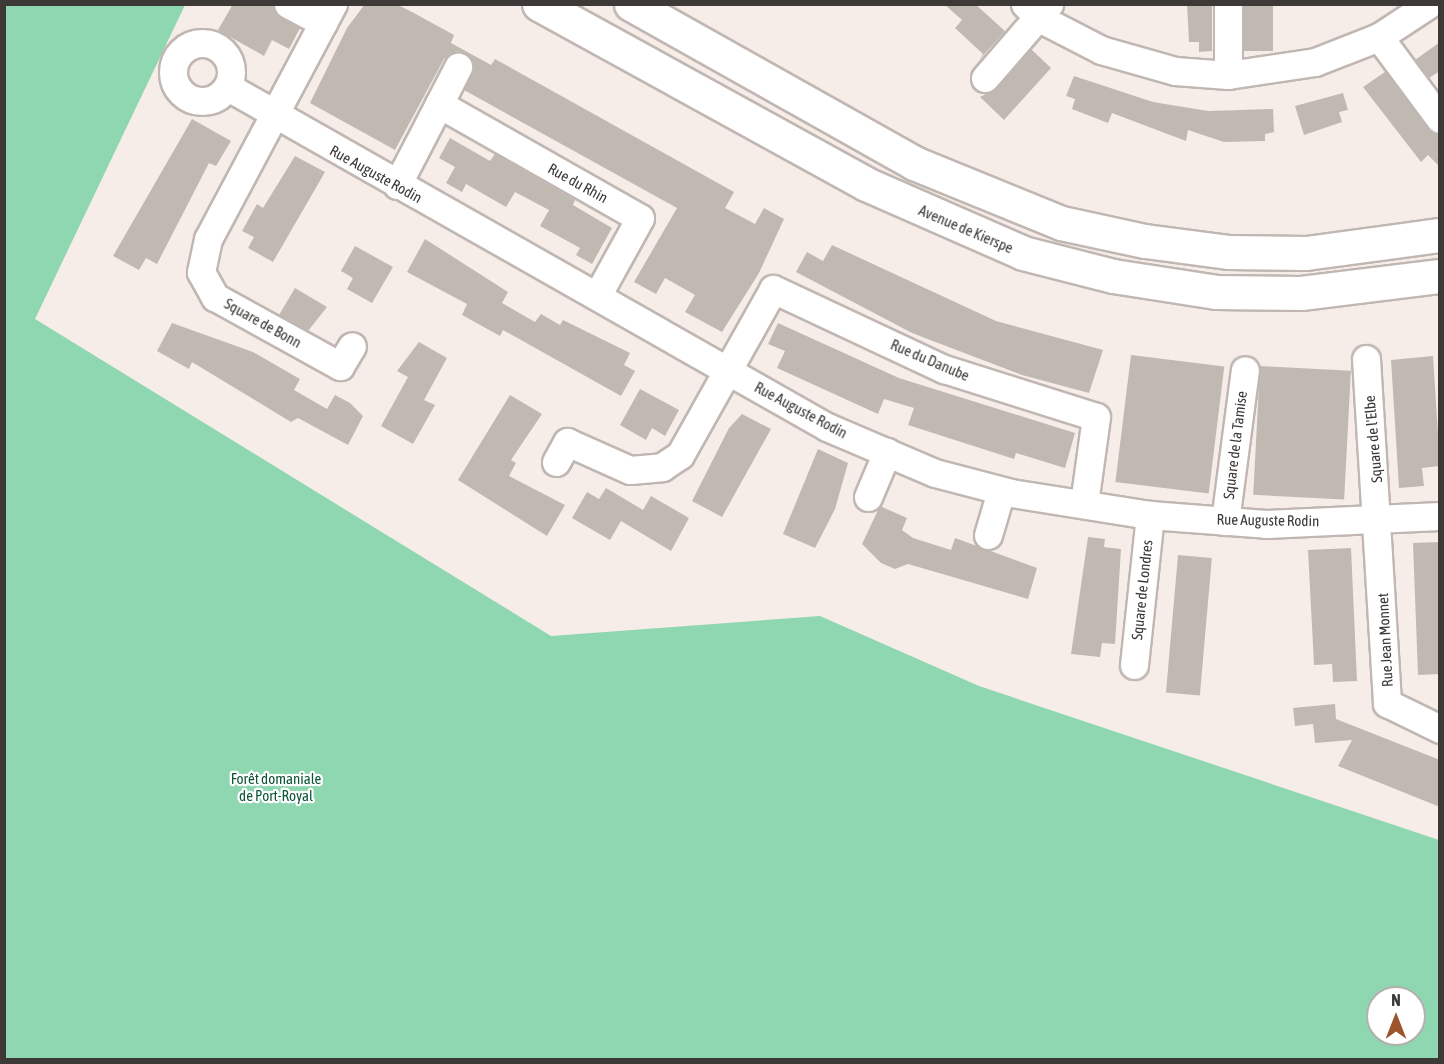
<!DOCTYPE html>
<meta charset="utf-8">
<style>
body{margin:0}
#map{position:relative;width:1444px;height:1064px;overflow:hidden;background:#f7ede8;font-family:"Asap Condensed",sans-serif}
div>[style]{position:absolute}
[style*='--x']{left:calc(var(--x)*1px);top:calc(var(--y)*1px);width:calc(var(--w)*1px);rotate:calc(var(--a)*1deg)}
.green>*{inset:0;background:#8ed7b1}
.building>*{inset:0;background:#c0b9b2;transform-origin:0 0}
.roads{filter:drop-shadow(2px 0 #c1b7b2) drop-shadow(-2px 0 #c1b7b2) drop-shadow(0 2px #c1b7b2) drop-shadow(0 -2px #c1b7b2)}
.minor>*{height:27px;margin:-13.5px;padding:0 13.5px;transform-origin:13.5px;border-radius:13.5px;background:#fff}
.minor>.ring{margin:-13.5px;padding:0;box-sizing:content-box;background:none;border:27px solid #fff;border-radius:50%}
.major>*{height:33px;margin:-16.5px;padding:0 16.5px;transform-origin:16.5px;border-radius:16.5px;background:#fff}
span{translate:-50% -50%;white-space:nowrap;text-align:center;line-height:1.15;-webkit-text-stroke:4.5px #fff;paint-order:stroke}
.street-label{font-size:15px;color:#3c3936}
.park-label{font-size:15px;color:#0f5639}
.frame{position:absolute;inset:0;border:6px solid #3c3936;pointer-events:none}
.north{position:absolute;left:1366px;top:986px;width:60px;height:60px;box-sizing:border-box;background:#fff;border:2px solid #b1b0af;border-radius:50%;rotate:0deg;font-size:16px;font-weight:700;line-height:24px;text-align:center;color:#3c3936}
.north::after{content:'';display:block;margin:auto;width:21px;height:27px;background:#9b542c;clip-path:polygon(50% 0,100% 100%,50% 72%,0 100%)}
</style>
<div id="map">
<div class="green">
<i style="clip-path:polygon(evenodd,5px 4px,185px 5px,35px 319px,551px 636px,820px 616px,979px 686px,1439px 840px,1439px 1059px,5px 1059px,5px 4px,1378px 998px,1414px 998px,1414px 1034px,1378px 1034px,1378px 998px)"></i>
</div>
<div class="building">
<i style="clip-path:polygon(233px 4px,272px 4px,280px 17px,300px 28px,289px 49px,272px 40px,264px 56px,218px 30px)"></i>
<i style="clip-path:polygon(365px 4px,396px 4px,412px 12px,454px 35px,451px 43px,491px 65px,495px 59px,734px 192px,725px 208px,755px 224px,764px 208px,784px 219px,759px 273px,722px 332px,685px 312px,695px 295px,665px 278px,656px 294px,634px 282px,677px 208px,464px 90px,474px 67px,466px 53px,457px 51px,444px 59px,395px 150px,310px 103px,347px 28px)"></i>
<i style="clip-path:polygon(944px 4px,975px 4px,1005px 31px,980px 59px,983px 54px,955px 28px,962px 20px)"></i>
<i style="clip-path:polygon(1187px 4px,1212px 4px,1212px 51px,1199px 52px,1199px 42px,1189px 42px)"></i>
<i style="left:1244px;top:4px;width:29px;height:47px"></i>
<i style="clip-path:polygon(1440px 42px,1440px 71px,1429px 78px,1415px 60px)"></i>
<i style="clip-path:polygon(1031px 49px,1051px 68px,1004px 120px,980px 97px,997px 88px)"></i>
<i style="clip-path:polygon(1385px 72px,1440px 137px,1440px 167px,1428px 155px,1421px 162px,1363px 87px)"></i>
<i style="clip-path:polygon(1074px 76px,1153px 102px,1208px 111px,1273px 109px,1274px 132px,1265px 134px,1265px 141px,1224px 142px,1188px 130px,1186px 141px,1112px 113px,1108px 123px,1072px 109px,1075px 99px,1066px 96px)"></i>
<i style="clip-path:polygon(1343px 93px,1348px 110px,1339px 112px,1342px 122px,1304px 135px,1295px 106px)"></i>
<i style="clip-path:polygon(192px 119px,231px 141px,216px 166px,209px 163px,157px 264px,146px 258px,139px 270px,113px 256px)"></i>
<i style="clip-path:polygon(450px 138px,490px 161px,495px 154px,575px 200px,573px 205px,612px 228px,592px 264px,576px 255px,580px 248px,540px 226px,549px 210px,515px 192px,506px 207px,466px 184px,462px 192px,446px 183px,455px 167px,439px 158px)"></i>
<i style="clip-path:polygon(295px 156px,325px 172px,273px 262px,248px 248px,254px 237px,242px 231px,257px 204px,263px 208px)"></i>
<i style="clip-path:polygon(425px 239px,508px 292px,502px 303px,535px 322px,541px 314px,560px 325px,563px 320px,630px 353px,624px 365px,635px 371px,621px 396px,503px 330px,500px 336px,462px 315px,467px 304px,407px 272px)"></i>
<i style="clip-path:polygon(832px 245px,996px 321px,1103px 350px,1089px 393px,1022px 375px,912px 333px,796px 272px,807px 252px,823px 261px)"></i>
<i style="clip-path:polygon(355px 246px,393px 267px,372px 303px,347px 289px,353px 278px,341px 271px)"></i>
<i style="clip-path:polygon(295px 288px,327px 307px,308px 331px,279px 315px)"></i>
<i style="clip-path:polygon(172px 323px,253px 352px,300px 379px,294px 390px,327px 409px,335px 395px,350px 403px,363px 416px,348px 445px,298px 418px,291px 422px,192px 362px,189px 369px,157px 351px)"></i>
<i style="clip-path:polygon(778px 323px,899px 378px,1075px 433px,1065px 468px,1016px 453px,1014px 459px,908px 425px,914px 408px,884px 399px,878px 414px,777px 368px,785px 351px,768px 344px)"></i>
<i style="clip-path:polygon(419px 342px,447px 358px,424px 400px,435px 405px,413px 444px,381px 426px,408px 377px,397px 371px)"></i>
<i style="left:1131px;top:355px;width:94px;height:128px;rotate:7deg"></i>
<i style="clip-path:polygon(1433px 356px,1440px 466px,1422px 468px,1424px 486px,1399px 488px,1391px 360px)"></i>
<i style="left:1260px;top:366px;width:91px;height:129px;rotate:3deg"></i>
<i style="clip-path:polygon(640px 389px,679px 410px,665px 436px,652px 428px,646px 440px,620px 425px)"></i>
<i style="clip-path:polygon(510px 395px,542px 414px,511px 460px,516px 463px,509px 476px,565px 505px,547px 536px,458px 480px)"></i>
<i style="clip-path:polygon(742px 414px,771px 429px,722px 517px,692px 501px,729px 428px)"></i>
<i style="clip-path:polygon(818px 449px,848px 463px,835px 509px,815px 548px,783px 534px)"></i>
<i style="clip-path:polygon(606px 488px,643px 510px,651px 496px,689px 518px,671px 551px,621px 521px,610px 540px,572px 518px,587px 492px,599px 499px)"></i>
<i style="clip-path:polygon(880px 506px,907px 518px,902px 530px,913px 538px,951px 550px,955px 538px,1037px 568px,1028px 599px,908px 564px,895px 569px,881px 563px,862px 544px)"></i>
<i style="clip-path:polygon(1088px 537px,1105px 539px,1104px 547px,1121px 549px,1115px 644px,1102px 643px,1100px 657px,1071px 654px)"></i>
<i style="clip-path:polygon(1440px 542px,1440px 674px,1418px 675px,1413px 543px)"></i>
<i style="clip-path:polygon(1351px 548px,1357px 681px,1333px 682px,1332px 664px,1314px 665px,1308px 550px)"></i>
<i style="left:1178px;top:555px;width:34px;height:138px;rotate:5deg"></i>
<i style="clip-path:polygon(1335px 704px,1336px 719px,1440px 760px,1440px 807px,1338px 766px,1352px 740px,1315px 743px,1313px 724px,1295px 726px,1293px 708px)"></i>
</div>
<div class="roads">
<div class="minor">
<i style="--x:288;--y:4;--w:40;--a:28"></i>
<i style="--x:333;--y:4;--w:266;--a:118"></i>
<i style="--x:208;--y:239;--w:34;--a:102"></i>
<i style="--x:201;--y:272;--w:29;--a:61"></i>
<i style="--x:215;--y:297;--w:143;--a:28.9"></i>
<i style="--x:340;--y:366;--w:23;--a:-59"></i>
<i style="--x:1025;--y:4;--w:20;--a:45"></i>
<i style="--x:1039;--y:18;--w:70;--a:27.3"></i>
<i style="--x:1101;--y:50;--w:77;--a:15.8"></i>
<i style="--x:1175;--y:71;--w:53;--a:4.3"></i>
<i style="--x:1228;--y:75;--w:88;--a:-8.5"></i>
<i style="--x:1315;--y:62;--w:69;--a:-21.3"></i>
<i style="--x:1379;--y:37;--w:60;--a:-33.4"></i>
<i style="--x:1228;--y:4;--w:71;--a:90"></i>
<i style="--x:1379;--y:37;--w:102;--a:53.4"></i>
<i class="ring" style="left:173px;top:43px;width:31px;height:31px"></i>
<i style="--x:985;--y:78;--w:98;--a:-49.1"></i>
<i style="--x:228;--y:87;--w:689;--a:29.58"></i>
<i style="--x:827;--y:427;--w:117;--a:23.1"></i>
<i style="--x:935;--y:473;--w:79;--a:14.7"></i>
<i style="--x:1011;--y:493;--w:141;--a:9"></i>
<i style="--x:1150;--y:515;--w:116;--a:4.4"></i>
<i style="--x:1266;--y:524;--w:174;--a:-2.6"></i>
<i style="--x:439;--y:104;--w:42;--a:-62.8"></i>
<i style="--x:397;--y:185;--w:91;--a:-62.6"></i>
<i style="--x:439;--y:104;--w:231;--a:29.6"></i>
<i style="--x:640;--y:218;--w:89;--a:118.9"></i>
<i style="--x:1366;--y:359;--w:345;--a:86.5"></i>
<i style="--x:1387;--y:703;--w:59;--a:26.1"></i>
<i style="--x:556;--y:462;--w:23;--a:-61"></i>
<i style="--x:567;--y:442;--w:69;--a:24"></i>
<i style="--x:630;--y:470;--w:32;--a:-5"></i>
<i style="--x:662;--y:467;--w:22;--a:-34"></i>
<i style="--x:680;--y:455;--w:190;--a:-60.7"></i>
<i style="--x:773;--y:289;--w:189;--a:25.1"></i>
<i style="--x:944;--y:369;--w:159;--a:17.5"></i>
<i style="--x:1096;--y:417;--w:88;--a:97.9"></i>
<i style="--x:868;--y:497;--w:49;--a:-67.1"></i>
<i style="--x:1225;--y:521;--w:152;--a:-82.5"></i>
<i style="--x:988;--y:535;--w:46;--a:-73.5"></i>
<i style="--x:1134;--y:665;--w:151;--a:-83.9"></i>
</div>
<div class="major">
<i style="--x:539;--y:4;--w:373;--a:28.8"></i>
<i style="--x:866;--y:184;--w:171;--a:23.7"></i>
<i style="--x:1023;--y:253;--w:93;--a:14.3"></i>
<i style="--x:1113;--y:276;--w:104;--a:8.8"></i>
<i style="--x:1216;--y:292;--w:85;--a:0.7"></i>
<i style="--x:1301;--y:293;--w:140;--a:-7"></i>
<i style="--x:631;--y:4;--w:325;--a:29.3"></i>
<i style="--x:914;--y:163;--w:159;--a:22.2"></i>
<i style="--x:1061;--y:223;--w:86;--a:12.1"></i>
<i style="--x:1145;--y:241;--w:85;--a:7.5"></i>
<i style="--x:1229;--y:252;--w:77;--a:0.7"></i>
<i style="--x:1306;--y:253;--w:135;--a:-7.7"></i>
</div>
</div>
<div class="street-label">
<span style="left:376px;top:174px;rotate:29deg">Rue Auguste Rodin</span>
<span style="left:578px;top:183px;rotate:29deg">Rue du Rhin</span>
<span style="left:966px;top:229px;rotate:23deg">Avenue de Kierspe</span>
<span style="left:263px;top:323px;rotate:29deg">Square de Bonn</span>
<span style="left:930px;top:360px;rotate:23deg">Rue du Danube</span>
<span style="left:801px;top:410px;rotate:28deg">Rue Auguste Rodin</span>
<span style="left:1373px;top:439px;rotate:-95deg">Square de l'Elbe</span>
<span style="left:1235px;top:445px;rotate:-83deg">Square de la Tamise</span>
<span style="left:1268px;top:520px;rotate:1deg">Rue Auguste Rodin</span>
<span style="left:1142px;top:590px;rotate:-84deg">Square de Londres</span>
<span style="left:1385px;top:640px;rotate:-93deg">Rue Jean Monnet</span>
</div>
<div class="park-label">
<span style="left:276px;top:787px">Forêt domaniale<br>de Port-Royal</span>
</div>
<div class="frame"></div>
<div class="north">N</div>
</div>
